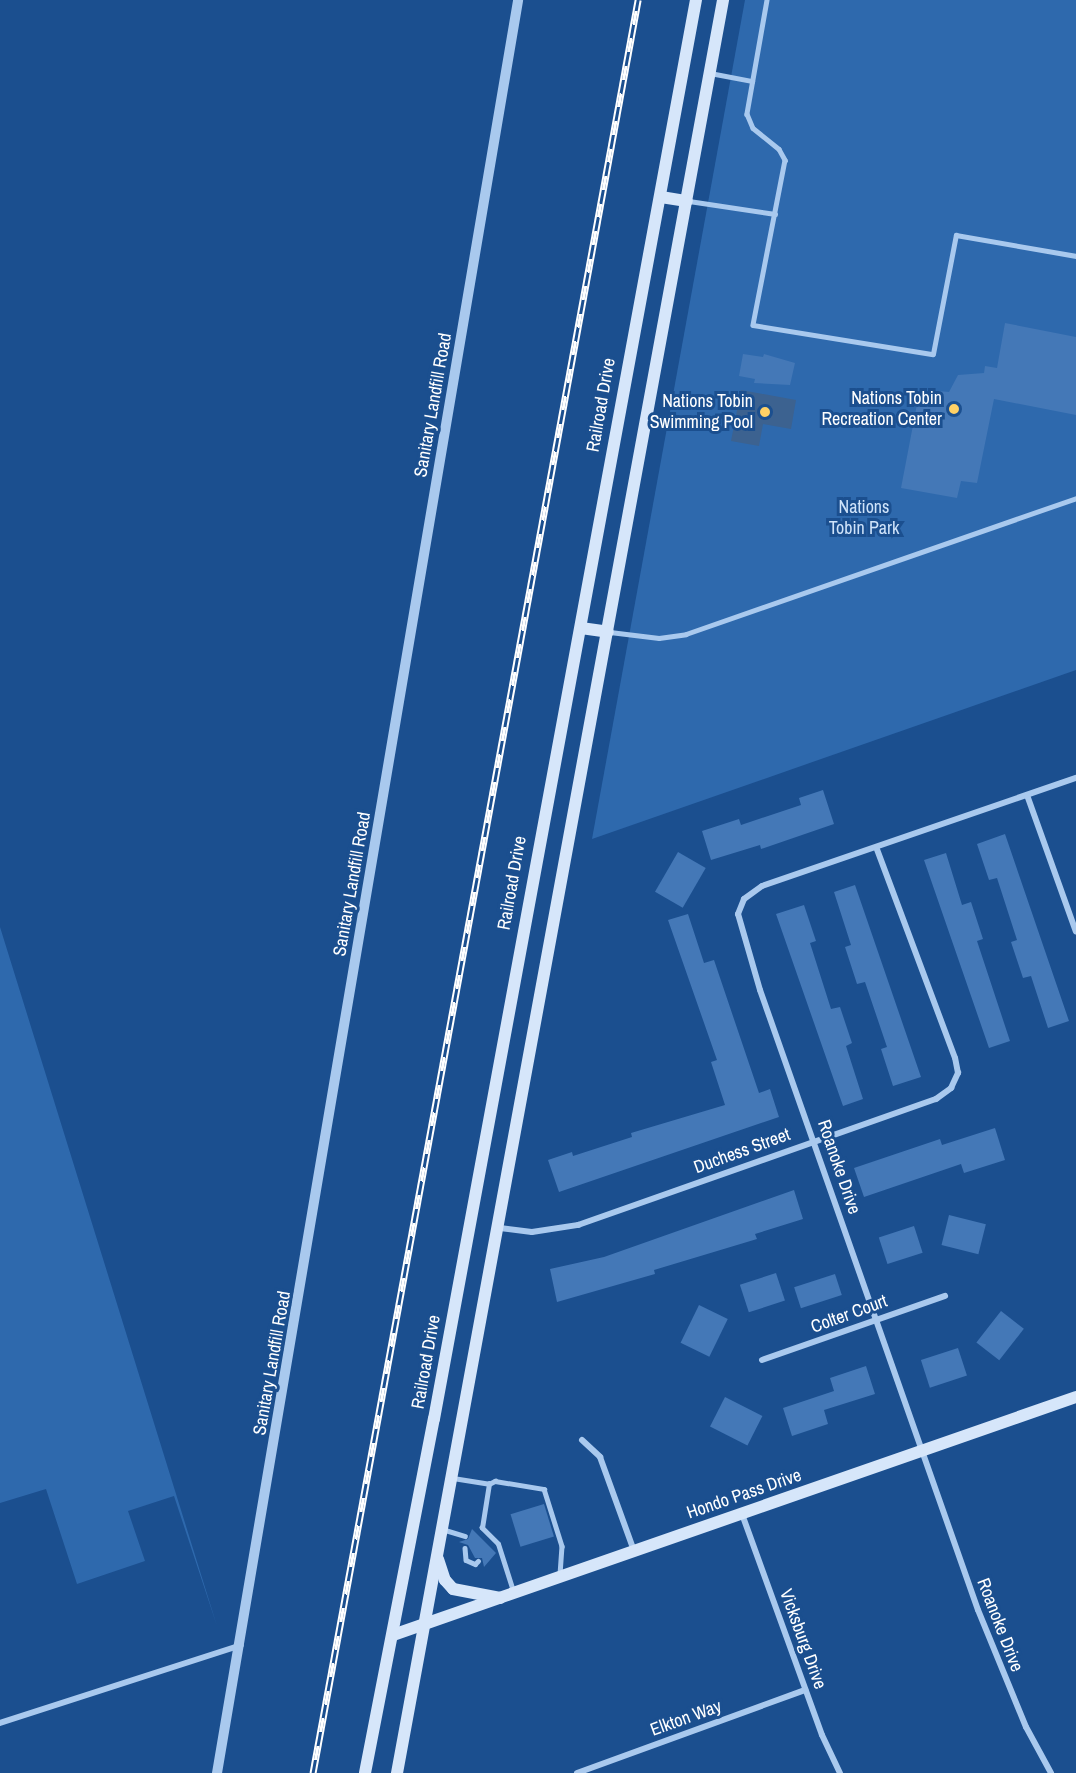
<!DOCTYPE html>
<style>
body{margin:0}
#map{position:relative;width:1076px;height:1773px;overflow:hidden;background:#1b4f8f;font-family:"Archivo Narrow",sans-serif}
div>[style]{position:absolute}
[style*='--x']{left:calc(var(--x)*1px);top:calc(var(--y)*1px);width:calc(var(--w)*1px);rotate:calc(var(--a)*1deg)}
.green>*{inset:0;background:#2e69ad}
.water>*{inset:0;background:#3c6290}
.building>*{inset:0;background:#4478b7;transform-origin:0 0}
.service>*{height:4.5px;margin:-2.25px;padding:0 2.25px;transform-origin:2.25px;border-radius:2.25px;background:#a9c9ee}
.minor>*{height:6px;margin:-3px;padding:0 3px;transform-origin:3px;border-radius:3px;background:#a9c9ee}
.tertiary>*{height:10px;margin:-5px;padding:0 5px;transform-origin:5px;border-radius:5px;background:#a9c9ee}
.secondary>*{height:12px;margin:-6px;padding:0 6px;transform-origin:6px;border-radius:6px;background:#d6e6fa}
.rail>*{height:7px;margin-top:-3.5px;transform-origin:0;background:repeating-linear-gradient(90deg,#1b4f8f 0 14px,#fff 0 28px);box-sizing:border-box;border-block:2px solid #fff}
.dots>*{width:16px;height:16px;translate:-50% -50%;box-sizing:border-box;border:3px solid #1b4f8f;border-radius:50%}
span{translate:-50% -50%;white-space:nowrap;text-align:center;line-height:1.15;-webkit-text-stroke:6px #1b4f8f;paint-order:stroke}
.poi-label{font-size:18px;color:#fff}
.right{translate:-100% -50%;text-align:right}
.street-label{font-size:18px;color:#fff}
.park-label{font-size:18px;color:#cfe3fa}
</style>
<div id="map">
<div class="green">
<i style="clip-path:polygon(745px 0,1076px 0,1076px 670px,592px 839px)"></i>
<i style="clip-path:polygon(0 927px,217px 1626px,174px 1496px,128px 1511px,145px 1561px,77px 1584px,46px 1489px,0 1503px)"></i>
</div>
<div class="water">
<i style="clip-path:polygon(741px 390px,796px 400px,791px 429px,763px 424px,759px 446px,731px 441px)"></i>
</div>
<div class="building">
<i style="clip-path:polygon(1005px 323px,1076px 337px,1076px 415px,994px 399px,977px 483px,961px 481px,957px 498px,901px 488px,918px 399px,936px 402px,938px 391px,949px 392px,958px 375px,984px 373px,985px 366px,997px 368px)"></i>
<i style="clip-path:polygon(743px 354px,763px 357px,764px 354px,795px 363px,790px 385px,754px 383px,755px 379px,739px 376px)"></i>
<i style="clip-path:polygon(823px 790px,834px 824px,761px 849px,760px 845px,711px 860px,702px 831px,739px 819px,741px 825px,801px 805px,799px 798px)"></i>
<i style="clip-path:polygon(1005px 834px,1069px 1021px,1048px 1028px,1031px 976px,1023px 978px,1011px 942px,1017px 940px,997px 878px,989px 880px,977px 844px)"></i>
<i style="left:678px;top:852px;width:32px;height:46px;rotate:30deg"></i>
<i style="clip-path:polygon(946px 853px,962px 905px,971px 902px,983px 939px,977px 941px,1010px 1041px,989px 1048px,924px 860px)"></i>
<i style="clip-path:polygon(855px 885px,921px 1077px,893px 1086px,881px 1049px,887px 1047px,865px 982px,857px 984px,845px 947px,851px 945px,834px 892px)"></i>
<i style="clip-path:polygon(804px 905px,816px 941px,810px 943px,831px 1009px,840px 1007px,852px 1043px,846px 1046px,863px 1099px,843px 1106px,776px 914px)"></i>
<i style="clip-path:polygon(688px 914px,704px 963px,714px 960px,759px 1093px,770px 1089px,779px 1117px,559px 1192px,548px 1160px,572px 1152px,573px 1156px,632px 1137px,631px 1133px,725px 1105px,711px 1062px,717px 1060px,668px 920px)"></i>
<i style="clip-path:polygon(995px 1128px,1005px 1160px,964px 1173px,961px 1164px,864px 1197px,854px 1168px,940px 1139px,942px 1145px)"></i>
<i style="clip-path:polygon(794px 1190px,803px 1219px,755px 1234px,757px 1239px,654px 1270px,655px 1274px,557px 1302px,550px 1269px,604px 1257px)"></i>
<i style="left:949px;top:1215px;width:38px;height:31px;rotate:14deg"></i>
<i style="left:914px;top:1226px;width:28px;height:37px;rotate:72deg"></i>
<i style="left:776px;top:1273px;width:29px;height:38px;rotate:72deg"></i>
<i style="left:835px;top:1274px;width:22px;height:43px;rotate:72deg"></i>
<i style="left:699px;top:1305px;width:32px;height:42px;rotate:26deg"></i>
<i style="left:1001px;top:1311px;width:29px;height:40px;rotate:38deg"></i>
<i style="left:958px;top:1348px;width:29px;height:39px;rotate:72deg"></i>
<i style="clip-path:polygon(866px 1366px,875px 1394px,824px 1410px,828px 1424px,792px 1436px,783px 1408px,834px 1391px,830px 1378px)"></i>
<i style="left:725px;top:1397px;width:42px;height:33px;rotate:27deg"></i>
<i style="left:544px;top:1504px;width:34px;height:35px;rotate:73deg"></i>
<i style="clip-path:polygon(472px 1529px,496px 1553px,484px 1567px,482px 1558px,475px 1558px,468px 1545px,459px 1542px,468px 1539px)"></i>
</div>
<div class="service">
<i style="--x:767;--y:0;--w:116;--a:100"></i>
<i style="--x:747;--y:114;--w:15;--a:67"></i>
<i style="--x:753;--y:128;--w:33;--a:39"></i>
<i style="--x:779;--y:149;--w:13;--a:61"></i>
<i style="--x:785;--y:160;--w:168;--a:101"></i>
<i style="--x:753;--y:325;--w:182;--a:9.2"></i>
<i style="--x:933;--y:354;--w:121;--a:-79.1"></i>
<i style="--x:956;--y:235;--w:122;--a:9.9"></i>
<i style="--x:710;--y:73;--w:43;--a:10.8"></i>
<i style="--x:689;--y:201;--w:87;--a:8.6"></i>
<i style="--x:610;--y:632;--w:49;--a:7"></i>
<i style="--x:659;--y:638;--w:27;--a:-8"></i>
<i style="--x:686;--y:634;--w:413;--a:-19.2"></i>
<i style="--x:453;--y:1478;--w:36;--a:9"></i>
<i style="--x:442;--y:1529;--w:24;--a:17"></i>
<i style="--x:465;--y:1548;--w:12;--a:85"></i>
<i style="--x:466;--y:1560;--w:10;--a:24"></i>
<i style="--x:475;--y:1564;--w:4;--a:-45"></i>
<i style="--x:513;--y:1591;--w:49;--a:-107.7"></i>
<i style="--x:498;--y:1544;--w:23;--a:-135"></i>
<i style="--x:482;--y:1528;--w:45;--a:-81"></i>
<i style="--x:489;--y:1484;--w:7;--a:-27"></i>
<i style="--x:495;--y:1481;--w:50;--a:9.3"></i>
<i style="--x:544;--y:1489;--w:60;--a:72.5"></i>
<i style="--x:562;--y:1546;--w:28;--a:94"></i>
</div>
<div class="minor">
<i style="--x:1027;--y:795;--w:145;--a:70.3"></i>
<i style="--x:500;--y:1228;--w:32;--a:7"></i>
<i style="--x:532;--y:1232;--w:47;--a:-8.7"></i>
<i style="--x:578;--y:1225;--w:380;--a:-19.4"></i>
<i style="--x:936;--y:1099;--w:19;--a:-36"></i>
<i style="--x:951;--y:1088;--w:17;--a:-65"></i>
<i style="--x:958;--y:1073;--w:15;--a:-101"></i>
<i style="--x:955;--y:1058;--w:223;--a:-110.5"></i>
<i style="--x:762;--y:1360;--w:194;--a:-19.3"></i>
<i style="--x:582;--y:1440;--w:25;--a:43"></i>
<i style="--x:600;--y:1457;--w:100;--a:70.1"></i>
<i style="--x:742;--y:1514;--w:235;--a:70.1"></i>
<i style="--x:822;--y:1735;--w:42;--a:64.7"></i>
<i style="--x:0;--y:1723;--w:253;--a:-17.9"></i>
<i style="--x:577;--y:1773;--w:243;--a:-20"></i>
<i style="--x:1051;--y:1773;--w:52;--a:-118.5"></i>
<i style="--x:1026;--y:1727;--w:126;--a:-112.3"></i>
<i style="--x:978;--y:1610;--w:657;--a:-109.37"></i>
<i style="--x:760;--y:990;--w:79;--a:-106.1"></i>
<i style="--x:738;--y:914;--w:16;--a:-68"></i>
<i style="--x:744;--y:899;--w:22;--a:-36"></i>
<i style="--x:762;--y:886;--w:332;--a:-19"></i>
</div>
<div class="tertiary">
<i style="--x:217;--y:1773;--w:1798;--a:-80.36"></i>
</div>
<div class="secondary">
<i style="--x:661;--y:197;--w:26;--a:9"></i>
<i style="--x:581;--y:628;--w:27;--a:8"></i>
<i style="--x:438;--y:1559;--w:22;--a:72"></i>
<i style="--x:445;--y:1580;--w:12;--a:48"></i>
<i style="--x:453;--y:1589;--w:48;--a:10.8"></i>
<i style="--x:393;--y:1635;--w:723;--a:-19.21"></i>
<i style="--x:365;--y:1773;--w:361;--a:-79"></i>
<i style="--x:434;--y:1419;--w:1443;--a:-79.54"></i>
<i style="--x:397;--y:1773;--w:1803;--a:-79.58"></i>
</div>
<div class="rail">
<i style="--x:313;--y:1773;--w:1803;--a:-79.61"></i>
</div>
<div class="dots">
<i style="left:954px;top:409px;background:#ffd166"></i>
<i style="left:765px;top:412px;background:#ffd166"></i>
</div>
<div class="poi-label">
<span class="right" style="left:942px;top:409px">Nations Tobin<br>Recreation Center</span>
<span class="right" style="left:753px;top:412px">Nations Tobin<br>Swimming Pool</span>
</div>
<div class="street-label">
<span style="left:433px;top:405px;rotate:-80deg">Sanitary Landfill Road</span>
<span style="left:601px;top:405px;rotate:-80deg">Railroad Drive</span>
<span style="left:512px;top:883px;rotate:-80deg">Railroad Drive</span>
<span style="left:352px;top:884px;rotate:-80deg">Sanitary Landfill Road</span>
<span style="left:742px;top:1151px;rotate:-20deg">Duchess Street</span>
<span style="left:839px;top:1167px;rotate:71deg">Roanoke Drive</span>
<span style="left:849px;top:1314px;rotate:-20deg">Colter Court</span>
<span style="left:426px;top:1362px;rotate:-80deg">Railroad Drive</span>
<span style="left:272px;top:1363px;rotate:-80deg">Sanitary Landfill Road</span>
<span style="left:744px;top:1494px;rotate:-19deg">Hondo Pass Drive</span>
<span style="left:1000px;top:1625px;rotate:69deg">Roanoke Drive</span>
<span style="left:803px;top:1639px;rotate:70deg">Vicksburg Drive</span>
<span style="left:686px;top:1718px;rotate:-20deg">Elkton Way</span>
</div>
<div class="park-label">
<span style="left:864px;top:518px">Nations<br>Tobin Park</span>
</div>
</div>
